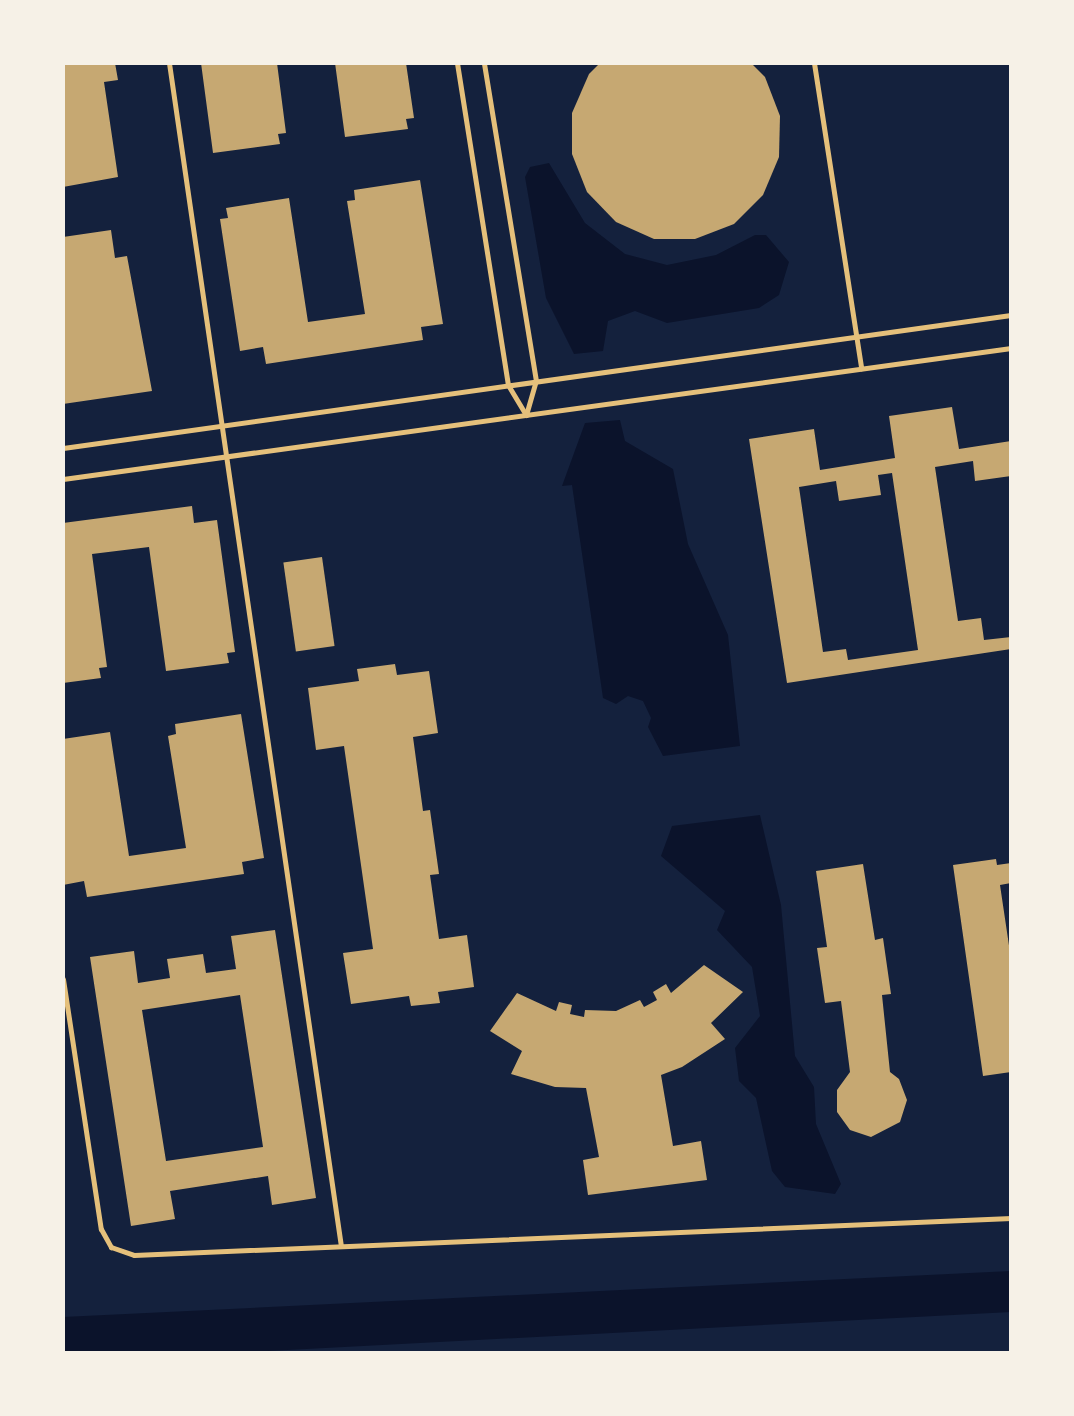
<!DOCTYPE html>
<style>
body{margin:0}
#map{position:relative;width:1074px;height:1416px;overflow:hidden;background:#14213d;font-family:Karla,sans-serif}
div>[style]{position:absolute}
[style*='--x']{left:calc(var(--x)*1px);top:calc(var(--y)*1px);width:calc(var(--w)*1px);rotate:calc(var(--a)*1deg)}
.water>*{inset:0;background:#0b132b}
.building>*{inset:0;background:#c6a872;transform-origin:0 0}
.service>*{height:5px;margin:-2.5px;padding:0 2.5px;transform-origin:2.5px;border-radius:2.5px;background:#e5c07b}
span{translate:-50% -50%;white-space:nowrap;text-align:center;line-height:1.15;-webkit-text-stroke:5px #f6f1e7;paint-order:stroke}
.frame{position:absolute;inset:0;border:65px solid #f6f1e7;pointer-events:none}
</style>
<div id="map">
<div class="water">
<i style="clip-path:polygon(549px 163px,585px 223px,625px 254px,667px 265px,716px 255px,755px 235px,766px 235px,789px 262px,779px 295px,759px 308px,667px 323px,635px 311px,608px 321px,603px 351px,574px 354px,546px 298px,525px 177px,530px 167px)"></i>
<i style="clip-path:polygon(620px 420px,625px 441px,673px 469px,688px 544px,728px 635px,740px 746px,663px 756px,648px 727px,651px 718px,643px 701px,628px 696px,616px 704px,603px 698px,572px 485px,562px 486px,585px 423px)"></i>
<i style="clip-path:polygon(760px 815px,781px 905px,795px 1056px,814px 1087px,816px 1124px,841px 1184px,835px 1194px,785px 1187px,772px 1171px,756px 1098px,739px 1081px,735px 1048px,760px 1016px,752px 967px,717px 930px,725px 911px,661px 856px,672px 826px)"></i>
<i style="clip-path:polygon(1011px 1271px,1011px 1312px,231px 1353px,63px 1353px,63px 1317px)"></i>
</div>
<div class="building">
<i style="clip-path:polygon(63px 63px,115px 63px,118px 80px,104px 82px,118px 177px,63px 187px)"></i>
<i style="clip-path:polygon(201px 63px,277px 63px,286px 133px,278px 134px,280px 144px,213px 153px)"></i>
<i style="clip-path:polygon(335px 63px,406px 63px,414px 118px,406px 119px,408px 129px,345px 137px)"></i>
<i style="clip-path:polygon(600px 63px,751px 63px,765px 77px,780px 116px,779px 157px,763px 195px,734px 224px,695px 239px,654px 239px,616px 222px,587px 192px,572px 154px,572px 113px,589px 74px)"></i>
<i style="clip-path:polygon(420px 180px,443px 324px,421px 327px,423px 340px,266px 364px,263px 347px,240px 351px,220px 219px,228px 218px,226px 208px,289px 198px,308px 322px,365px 314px,347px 201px,355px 200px,354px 190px)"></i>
<i style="clip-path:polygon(111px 230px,115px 258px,127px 256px,152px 391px,63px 404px,63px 237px)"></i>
<i style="clip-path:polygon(evenodd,952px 407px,959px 449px,1011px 441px,1011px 476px,975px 481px,973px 461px,935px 467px,958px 621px,981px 618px,984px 640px,1011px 637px,1011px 649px,787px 683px,749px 439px,814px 429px,820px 470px,895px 458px,889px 416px,952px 407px,892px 473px,918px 650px,848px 660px,846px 649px,823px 652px,799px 487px,836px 481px,839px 501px,881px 495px,878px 475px,892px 473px)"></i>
<i style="clip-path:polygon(192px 506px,194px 523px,217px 520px,235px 652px,227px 653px,229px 663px,166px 671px,149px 547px,92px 554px,107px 667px,99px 668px,101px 678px,63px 683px,63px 523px)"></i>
<i style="left:322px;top:557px;width:90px;height:39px;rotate:82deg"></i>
<i style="clip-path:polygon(395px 664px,397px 675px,429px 671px,438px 733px,413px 737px,423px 811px,430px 810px,439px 874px,430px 875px,439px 939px,467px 935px,474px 987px,438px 992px,440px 1003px,411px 1006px,409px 996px,351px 1004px,343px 953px,373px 949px,344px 746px,316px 750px,308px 688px,359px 681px,357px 669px)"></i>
<i style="clip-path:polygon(241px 714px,264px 858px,242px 862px,244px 874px,87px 897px,84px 881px,63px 885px,63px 739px,110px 732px,129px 856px,186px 848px,168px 736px,176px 734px,175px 724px)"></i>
<i style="clip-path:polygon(996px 859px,997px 865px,1011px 863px,1011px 883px,1000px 885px,1011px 959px,1011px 1072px,983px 1076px,953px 865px)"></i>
<i style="clip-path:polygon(863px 864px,875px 940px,883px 938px,891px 994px,882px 995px,890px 1072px,899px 1079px,907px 1100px,900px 1122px,871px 1137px,850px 1130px,837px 1112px,837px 1090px,850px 1072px,841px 1001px,825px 1003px,817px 948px,827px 947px,816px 871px)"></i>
<i style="clip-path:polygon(evenodd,275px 930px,316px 1198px,272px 1205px,268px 1176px,170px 1191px,175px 1219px,131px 1226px,90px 957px,134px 951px,138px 983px,170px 978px,167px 959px,203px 954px,206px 973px,236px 969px,231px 936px,275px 930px,240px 995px,263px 1147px,166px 1161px,142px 1010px,240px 995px)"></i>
<i style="clip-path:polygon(704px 965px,743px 992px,711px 1023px,725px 1039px,682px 1067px,661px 1075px,673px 1146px,701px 1141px,707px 1180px,588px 1195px,583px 1160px,599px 1157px,586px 1088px,555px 1087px,511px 1074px,522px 1051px,490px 1031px,517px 993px,556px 1011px,559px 1002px,572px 1005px,570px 1014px,584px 1017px,585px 1010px,616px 1011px,640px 1000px,644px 1007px,657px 1000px,653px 992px,666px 984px,671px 993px)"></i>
</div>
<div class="service">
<i style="--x:169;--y:63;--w:1195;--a:81.73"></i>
<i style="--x:457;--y:63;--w:326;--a:81"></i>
<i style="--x:508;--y:385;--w:35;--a:59"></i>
<i style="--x:526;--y:415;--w:35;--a:-74"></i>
<i style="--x:536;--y:381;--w:322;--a:-99.3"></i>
<i style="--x:814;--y:63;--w:309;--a:81.2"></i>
<i style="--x:63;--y:448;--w:957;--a:-7.99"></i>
<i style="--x:63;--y:479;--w:957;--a:-7.87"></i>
<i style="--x:63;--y:979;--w:253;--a:81.4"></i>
<i style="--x:101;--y:1229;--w:21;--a:61"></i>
<i style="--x:111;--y:1247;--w:24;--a:19"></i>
<i style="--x:134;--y:1255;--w:878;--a:-2.42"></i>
</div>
<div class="frame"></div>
</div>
